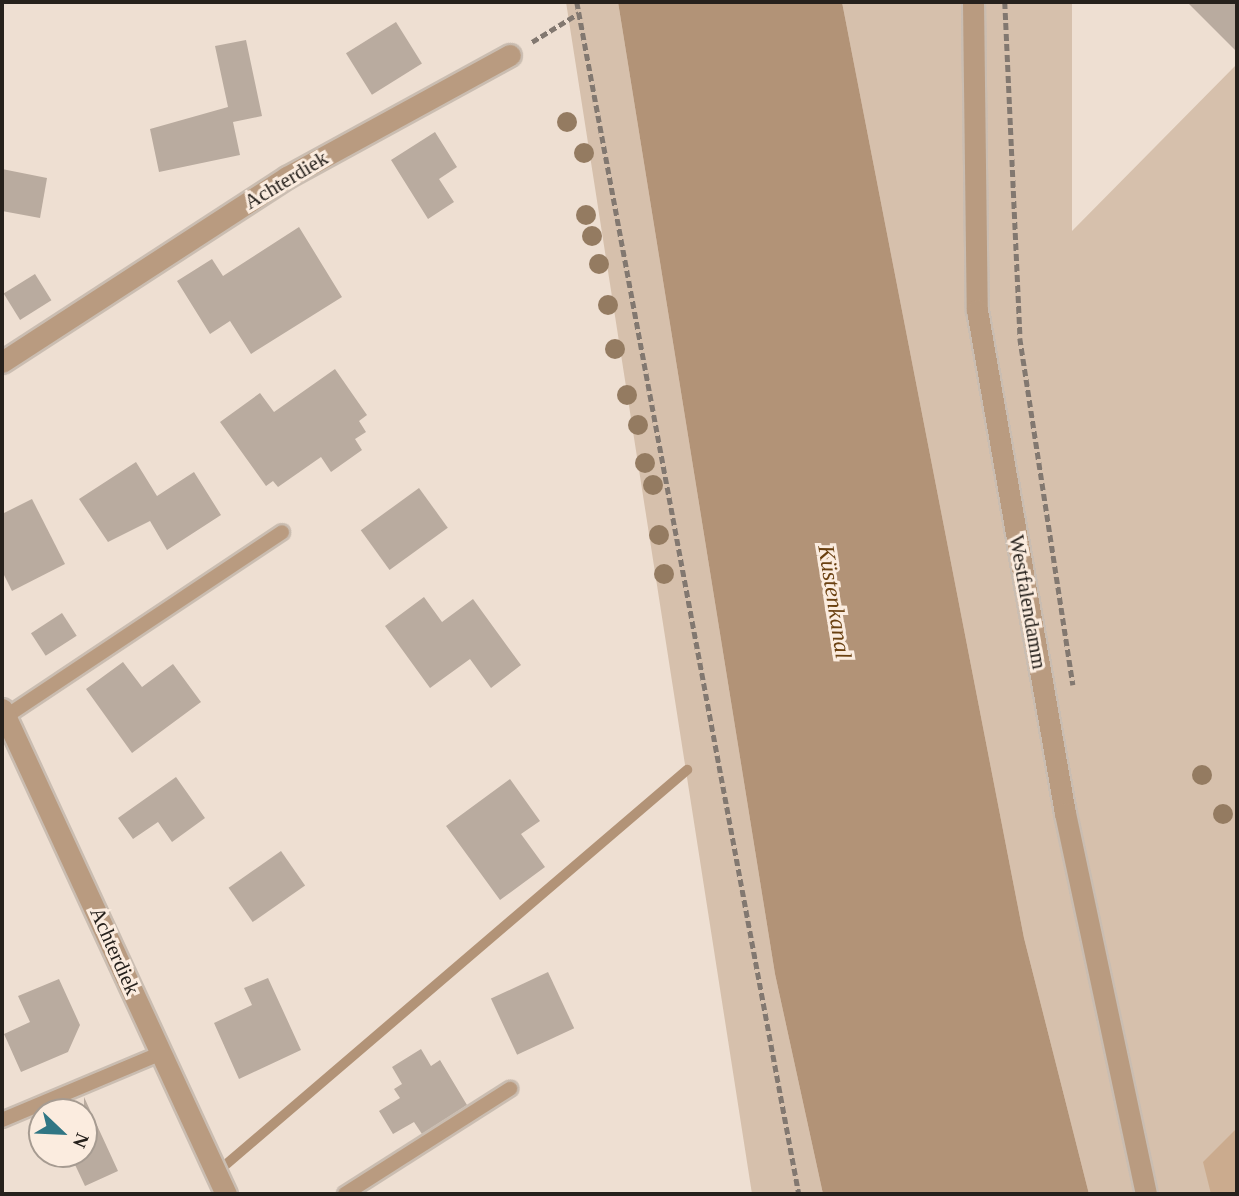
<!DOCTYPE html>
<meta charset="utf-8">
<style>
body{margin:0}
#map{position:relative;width:1239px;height:1196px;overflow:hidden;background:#eedfd2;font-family:"Times New Roman",serif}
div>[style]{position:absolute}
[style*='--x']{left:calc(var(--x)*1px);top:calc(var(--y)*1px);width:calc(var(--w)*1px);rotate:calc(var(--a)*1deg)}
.green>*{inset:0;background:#d6c0ac}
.forest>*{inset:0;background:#cbab8e}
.water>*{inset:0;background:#b29377}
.stream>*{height:10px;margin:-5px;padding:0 5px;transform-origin:5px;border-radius:5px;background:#b29377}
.building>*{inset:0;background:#b9ab9f;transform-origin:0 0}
.path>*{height:4.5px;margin-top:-2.25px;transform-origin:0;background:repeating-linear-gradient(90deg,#827870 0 7px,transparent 0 10.5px)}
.roads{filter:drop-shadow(2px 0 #cabdb1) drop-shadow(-2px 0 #cabdb1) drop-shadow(0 2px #cabdb1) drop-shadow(0 -2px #cabdb1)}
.service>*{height:14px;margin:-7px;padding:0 7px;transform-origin:7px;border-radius:7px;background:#b99b80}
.minor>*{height:21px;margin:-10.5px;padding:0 10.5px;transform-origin:10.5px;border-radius:10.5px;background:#b99b80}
.tertiary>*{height:21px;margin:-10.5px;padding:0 10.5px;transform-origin:10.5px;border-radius:10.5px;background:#b99b80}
.trees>*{width:20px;height:20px;margin:-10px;border-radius:50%;background:#947b61}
span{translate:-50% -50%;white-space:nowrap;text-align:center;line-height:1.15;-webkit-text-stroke:6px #fbecdf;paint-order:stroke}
.street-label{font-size:21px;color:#26211c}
.water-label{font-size:23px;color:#6a4010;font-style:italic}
.frame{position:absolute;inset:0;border:4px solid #26211c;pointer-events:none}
.north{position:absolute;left:28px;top:1098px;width:70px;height:70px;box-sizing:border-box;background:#fbecdf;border:2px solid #a69b91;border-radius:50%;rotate:113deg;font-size:19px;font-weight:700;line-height:28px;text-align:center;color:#26211c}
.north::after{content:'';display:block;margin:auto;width:24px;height:32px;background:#307684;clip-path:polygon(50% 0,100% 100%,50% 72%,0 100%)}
</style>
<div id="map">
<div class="green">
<i style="clip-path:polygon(566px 2px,618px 2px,775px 974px,823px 1194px,752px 1194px)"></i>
<i style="clip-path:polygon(842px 2px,1072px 2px,1072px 231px,1237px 64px,1237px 1194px,1089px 1194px,1024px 938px)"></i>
</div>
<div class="forest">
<i style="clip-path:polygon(1237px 1128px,1237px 1194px,1211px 1194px,1203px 1162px)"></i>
</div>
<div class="water">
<i style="clip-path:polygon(618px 2px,842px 2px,1024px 938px,1089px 1194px,823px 1194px,775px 974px)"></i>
</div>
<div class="stream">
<i style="--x:223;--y:1167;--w:611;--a:-40.55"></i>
</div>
<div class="building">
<i style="clip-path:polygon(1187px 2px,1237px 2px,1237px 52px)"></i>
<i style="left:396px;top:22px;width:49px;height:59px;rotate:58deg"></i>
<i style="clip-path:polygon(246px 40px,262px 116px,233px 122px,240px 155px,159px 172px,150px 129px,228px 107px,215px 46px)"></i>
<i style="clip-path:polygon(435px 132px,457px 167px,439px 179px,454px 202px,428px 219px,391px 160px)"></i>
<i style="clip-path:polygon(2px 169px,47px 178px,40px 218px,2px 211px)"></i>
<i style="clip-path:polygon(299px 227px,342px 297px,251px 354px,230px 321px,210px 334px,177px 281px,212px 259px,223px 276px)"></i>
<i style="left:35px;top:274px;width:31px;height:37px;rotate:58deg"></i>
<i style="clip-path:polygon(335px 369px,367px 415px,359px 421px,366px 432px,355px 439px,362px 450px,331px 472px,321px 457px,278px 487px,273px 481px,266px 486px,220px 422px,260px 393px,274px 412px)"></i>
<i style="clip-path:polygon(136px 462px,157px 496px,194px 472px,221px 515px,167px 550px,150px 521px,108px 542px,79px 499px)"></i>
<i style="left:419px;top:488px;width:49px;height:72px;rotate:54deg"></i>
<i style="clip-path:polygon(32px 499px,65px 564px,12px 591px,2px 571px,2px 514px)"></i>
<i style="clip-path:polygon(424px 597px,442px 622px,473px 599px,521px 665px,491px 688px,470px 659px,430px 688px,385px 626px)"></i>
<i style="left:62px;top:613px;width:27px;height:37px;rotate:57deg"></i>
<i style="clip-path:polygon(123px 662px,142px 687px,173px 664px,201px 702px,132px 753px,86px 689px)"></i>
<i style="clip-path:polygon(176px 777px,205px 818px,172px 842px,158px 822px,133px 839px,118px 818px)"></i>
<i style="clip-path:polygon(510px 779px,540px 821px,521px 834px,545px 867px,500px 900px,446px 826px)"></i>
<i style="left:281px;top:851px;width:42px;height:64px;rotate:55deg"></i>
<i style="left:548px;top:972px;width:62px;height:63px;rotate:65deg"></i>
<i style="clip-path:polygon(268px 978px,301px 1050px,239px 1079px,214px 1023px,252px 1005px,244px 988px)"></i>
<i style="clip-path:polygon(59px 979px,80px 1025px,68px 1052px,21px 1072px,4px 1034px,30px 1022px,18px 996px)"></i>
<i style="clip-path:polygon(421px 1049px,431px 1066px,440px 1060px,467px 1105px,422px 1134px,414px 1122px,393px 1134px,379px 1111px,400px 1098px,394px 1089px,402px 1084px,392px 1067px)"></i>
<i style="clip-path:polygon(84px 1097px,118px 1171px,85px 1186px,70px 1154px,84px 1154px)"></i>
</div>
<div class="path">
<i style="--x:577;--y:2;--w:1212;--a:79.45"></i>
<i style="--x:1005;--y:2;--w:336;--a:87.4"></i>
<i style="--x:1020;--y:338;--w:351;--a:81.3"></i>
<i style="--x:532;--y:42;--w:55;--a:-31.7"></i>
</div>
<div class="roads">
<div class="service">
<i style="--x:5;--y:717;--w:333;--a:-33.7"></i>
<i style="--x:2;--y:1120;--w:173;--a:-22.8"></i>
<i style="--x:345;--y:1194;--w:196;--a:-32.5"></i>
</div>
<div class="minor">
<i style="--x:2;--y:362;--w:340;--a:-33"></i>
<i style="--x:287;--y:177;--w:254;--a:-28.7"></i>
<i style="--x:2;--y:709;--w:534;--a:65.21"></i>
</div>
<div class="tertiary">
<i style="--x:973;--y:2;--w:308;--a:89.3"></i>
<i style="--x:977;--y:310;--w:511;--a:80.08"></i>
<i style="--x:1065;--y:813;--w:390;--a:78"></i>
</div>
</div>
<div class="trees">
<i style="left:567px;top:122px"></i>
<i style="left:584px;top:153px"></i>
<i style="left:586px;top:215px"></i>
<i style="left:592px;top:236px"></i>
<i style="left:599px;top:264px"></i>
<i style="left:608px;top:305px"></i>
<i style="left:615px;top:349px"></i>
<i style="left:627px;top:395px"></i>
<i style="left:638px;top:425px"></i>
<i style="left:645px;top:463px"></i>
<i style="left:653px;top:485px"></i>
<i style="left:659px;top:535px"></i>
<i style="left:664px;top:574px"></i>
<i style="left:1202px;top:775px"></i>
<i style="left:1223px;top:814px"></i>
</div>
<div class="street-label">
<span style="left:286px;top:180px;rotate:-31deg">Achterdiek</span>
<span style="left:1028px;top:602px;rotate:80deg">Westfalendamm</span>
<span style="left:115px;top:951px;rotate:66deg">Achterdiek</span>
</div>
<div class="water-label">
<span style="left:834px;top:602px;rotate:81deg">Küstenkanal</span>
</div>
<div class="frame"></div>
<div class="north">N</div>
</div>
